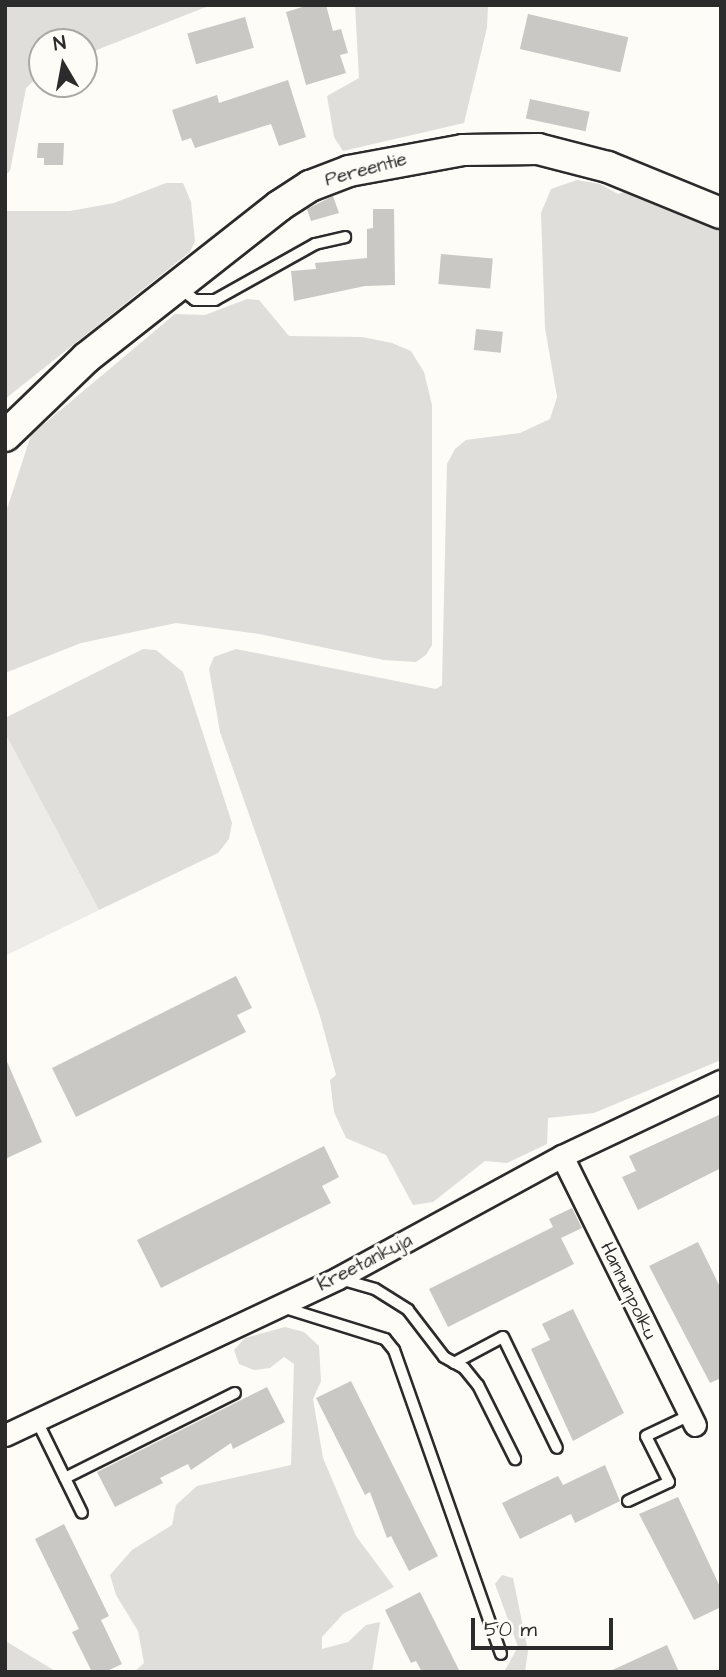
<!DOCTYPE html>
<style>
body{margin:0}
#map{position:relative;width:726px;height:1677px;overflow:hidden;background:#fdfcf7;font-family:"Architects Daughter",sans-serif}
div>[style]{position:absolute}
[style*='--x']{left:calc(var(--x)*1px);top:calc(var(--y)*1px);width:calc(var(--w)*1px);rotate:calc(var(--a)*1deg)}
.built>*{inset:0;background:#edece8}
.green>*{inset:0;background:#dfdeda}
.building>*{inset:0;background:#c9c8c4;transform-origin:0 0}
.roads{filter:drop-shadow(2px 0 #2b2b2b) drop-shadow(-2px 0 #2b2b2b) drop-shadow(0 2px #2b2b2b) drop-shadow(0 -2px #2b2b2b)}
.lane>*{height:10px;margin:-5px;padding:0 5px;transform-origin:5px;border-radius:5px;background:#fdfcf7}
.street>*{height:21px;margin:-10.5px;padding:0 10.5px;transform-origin:10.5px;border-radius:10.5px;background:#fdfcf7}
.secondary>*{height:30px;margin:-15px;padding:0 15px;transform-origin:15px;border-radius:15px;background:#fdfcf7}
span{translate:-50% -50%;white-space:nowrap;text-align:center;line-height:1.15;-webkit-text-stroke:6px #fdfcf7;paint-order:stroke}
.street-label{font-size:19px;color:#2b2b2b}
.frame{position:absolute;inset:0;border:7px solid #2b2b2b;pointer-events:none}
.north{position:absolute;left:28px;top:28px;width:70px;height:70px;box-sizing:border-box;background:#fdfcf7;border:2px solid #a9a8a5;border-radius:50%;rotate:350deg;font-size:19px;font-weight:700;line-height:28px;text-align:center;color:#2b2b2b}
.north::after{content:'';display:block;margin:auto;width:24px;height:32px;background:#2b2b2b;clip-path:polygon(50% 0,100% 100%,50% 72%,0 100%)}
.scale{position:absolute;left:471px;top:1618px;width:142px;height:32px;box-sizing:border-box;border:4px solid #2b2b2b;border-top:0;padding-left:9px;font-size:21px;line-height:24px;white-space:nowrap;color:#2b2b2b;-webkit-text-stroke:5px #fdfcf7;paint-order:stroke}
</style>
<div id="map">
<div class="built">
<i style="clip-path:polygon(5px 733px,99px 910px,5px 956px)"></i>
</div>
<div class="green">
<i style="clip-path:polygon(5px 5px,211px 5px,84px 55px,84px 42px,42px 42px,42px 73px,26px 88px,10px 171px,5px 175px)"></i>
<i style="clip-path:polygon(355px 5px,488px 5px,487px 28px,464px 123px,343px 151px,334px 137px,327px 96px,359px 78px)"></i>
<i style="clip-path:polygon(577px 180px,600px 184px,618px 194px,630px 190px,645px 193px,721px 230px,721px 1060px,594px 1113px,548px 1118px,547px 1144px,507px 1163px,485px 1161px,433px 1202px,413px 1205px,386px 1155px,346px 1138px,334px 1112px,330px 1080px,336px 1075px,320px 1016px,220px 732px,209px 669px,214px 657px,236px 649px,436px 689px,442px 685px,447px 464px,455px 449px,466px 440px,520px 433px,550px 419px,557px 397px,545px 328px,541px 213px,551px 189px)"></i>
<i style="clip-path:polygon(166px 183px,183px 183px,191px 202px,195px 241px,190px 252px,5px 399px,5px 211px,70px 211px,114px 203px)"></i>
<i style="clip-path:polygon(247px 299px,259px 300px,289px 336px,362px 337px,392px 343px,411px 351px,424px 372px,432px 405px,432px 645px,426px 655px,416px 662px,384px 660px,259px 634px,176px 623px,81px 643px,5px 673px,5px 515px,31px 435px,175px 314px,205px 315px)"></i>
<i style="clip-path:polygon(143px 649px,156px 650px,183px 672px,232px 823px,229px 839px,218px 853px,99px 910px,5px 733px,5px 718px)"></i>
<i style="clip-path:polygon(285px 1327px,304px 1332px,319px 1346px,321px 1381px,313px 1399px,323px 1458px,356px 1536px,394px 1587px,343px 1614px,322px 1637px,322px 1649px,348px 1642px,366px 1625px,380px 1622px,372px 1672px,134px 1672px,144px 1663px,138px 1631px,116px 1595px,110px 1575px,132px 1550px,172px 1525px,176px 1505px,197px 1486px,291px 1465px,294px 1364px,284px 1357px,270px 1368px,254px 1370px,239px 1364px,234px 1350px,245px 1338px)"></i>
<i style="clip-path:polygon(502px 1575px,513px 1578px,528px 1651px,525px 1672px,504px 1672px,518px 1647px,495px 1584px)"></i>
<i style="clip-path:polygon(5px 1638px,7px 1642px,57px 1672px,5px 1672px)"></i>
</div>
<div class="building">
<i style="clip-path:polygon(309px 5px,326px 5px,333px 31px,341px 29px,348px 53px,340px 55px,346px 73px,306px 85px,286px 12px)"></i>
<i style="left:528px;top:14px;width:103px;height:36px;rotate:13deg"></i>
<i style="left:245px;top:17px;width:32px;height:60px;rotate:74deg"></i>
<i style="clip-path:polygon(288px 80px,306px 137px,279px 146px,271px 124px,195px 148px,191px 138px,182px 141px,172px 110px,217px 95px,219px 103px)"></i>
<i style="left:530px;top:99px;width:61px;height:20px;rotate:12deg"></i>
<i style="clip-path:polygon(38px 143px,64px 143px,63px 165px,44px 165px,44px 158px,37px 158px)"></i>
<i style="clip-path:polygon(333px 196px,339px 213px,311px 221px,307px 209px)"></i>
<i style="clip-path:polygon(373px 209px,394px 209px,395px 285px,365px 286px,294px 301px,291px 271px,316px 269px,315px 263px,367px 258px,367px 229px,373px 228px)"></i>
<i style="left:441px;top:254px;width:52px;height:30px;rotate:5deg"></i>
<i style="left:476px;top:329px;width:27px;height:21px;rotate:6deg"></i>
<i style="clip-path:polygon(236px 976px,252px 1008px,237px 1015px,246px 1032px,76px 1117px,52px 1068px)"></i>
<i style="clip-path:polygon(5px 1057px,42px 1142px,5px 1159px)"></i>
<i style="clip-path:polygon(721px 1114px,721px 1168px,638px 1210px,622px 1177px,636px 1171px,629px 1156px)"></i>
<i style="clip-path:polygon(324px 1146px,339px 1177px,322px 1186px,331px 1203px,161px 1288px,137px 1240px)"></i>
<i style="clip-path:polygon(572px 1208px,582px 1228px,561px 1238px,574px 1264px,448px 1327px,429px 1289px,553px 1227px,549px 1219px)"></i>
<i style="clip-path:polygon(698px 1242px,721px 1289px,721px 1378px,710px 1383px,649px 1266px)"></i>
<i style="clip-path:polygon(573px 1309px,624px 1413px,573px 1441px,531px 1349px,550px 1340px,542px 1324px)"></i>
<i style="clip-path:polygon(351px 1381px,438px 1556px,409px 1571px,391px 1536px,387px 1538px,370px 1492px,365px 1495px,316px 1398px)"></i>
<i style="clip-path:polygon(267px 1387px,285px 1422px,233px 1449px,231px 1443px,191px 1470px,188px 1464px,160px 1478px,163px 1483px,115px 1507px,97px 1472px)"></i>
<i style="clip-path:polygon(605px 1465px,620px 1501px,575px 1523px,571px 1514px,520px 1539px,502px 1503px,558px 1476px,563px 1485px)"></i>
<i style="clip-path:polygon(678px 1497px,721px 1589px,721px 1607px,694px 1620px,639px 1514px)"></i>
<i style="clip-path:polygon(64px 1524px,109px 1616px,101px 1620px,122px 1664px,105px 1672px,92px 1672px,72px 1632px,79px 1629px,35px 1539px)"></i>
<i style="clip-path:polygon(420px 1592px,460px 1672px,422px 1672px,416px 1661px,411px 1663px,385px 1610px)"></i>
<i style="clip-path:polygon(667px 1645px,679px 1672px,608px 1672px)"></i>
</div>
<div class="roads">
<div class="lane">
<i style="--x:180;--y:288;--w:19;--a:39"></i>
<i style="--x:195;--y:300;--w:20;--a:0"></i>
<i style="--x:215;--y:300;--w:115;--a:-29.2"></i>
<i style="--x:315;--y:244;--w:31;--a:-13"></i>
<i style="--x:340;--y:1279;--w:36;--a:16"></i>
<i style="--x:375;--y:1289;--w:39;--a:32"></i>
<i style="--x:408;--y:1310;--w:59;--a:52.5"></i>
<i style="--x:444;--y:1357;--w:23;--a:29"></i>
<i style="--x:464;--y:1368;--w:22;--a:51"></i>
<i style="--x:478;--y:1385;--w:83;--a:63.4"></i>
<i style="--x:282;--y:1307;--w:108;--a:17.3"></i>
<i style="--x:385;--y:1339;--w:14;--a:51"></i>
<i style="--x:394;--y:1350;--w:322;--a:70.6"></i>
<i style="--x:454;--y:1363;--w:55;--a:-28"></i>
<i style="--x:503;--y:1337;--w:123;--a:64.1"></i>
<i style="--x:37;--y:1421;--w:102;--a:63.9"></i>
<i style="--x:65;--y:1478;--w:190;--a:-26.6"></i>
<i style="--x:628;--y:1501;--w:45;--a:-24.9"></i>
<i style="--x:669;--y:1482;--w:51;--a:-116.6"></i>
<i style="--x:646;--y:1436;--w:49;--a:-25.5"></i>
</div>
<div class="street">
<i style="--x:562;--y:1156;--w:300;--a:63.7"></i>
<i style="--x:5;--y:1435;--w:368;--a:-25.2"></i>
<i style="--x:338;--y:1278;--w:255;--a:-28.6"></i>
<i style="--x:562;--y:1156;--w:176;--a:-25.3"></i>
</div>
<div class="secondary">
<i style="--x:5;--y:436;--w:112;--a:-43.9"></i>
<i style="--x:86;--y:358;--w:246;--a:-38.2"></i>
<i style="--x:279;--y:206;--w:37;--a:-33"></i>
<i style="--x:310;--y:186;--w:42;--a:-21"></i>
<i style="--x:349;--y:171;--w:116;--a:-10.4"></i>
<i style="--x:463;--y:150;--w:75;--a:-0.8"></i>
<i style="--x:538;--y:149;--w:72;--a:14.4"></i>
<i style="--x:608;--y:167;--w:122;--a:22.2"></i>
</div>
</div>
<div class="street-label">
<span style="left:366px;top:170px;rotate:-15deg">Pereentie</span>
<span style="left:365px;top:1263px;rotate:-27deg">Kreetankuja</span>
<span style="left:628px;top:1291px;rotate:64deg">Hannunpolku</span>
</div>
<div class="frame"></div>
<div class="north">N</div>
<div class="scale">50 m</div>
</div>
